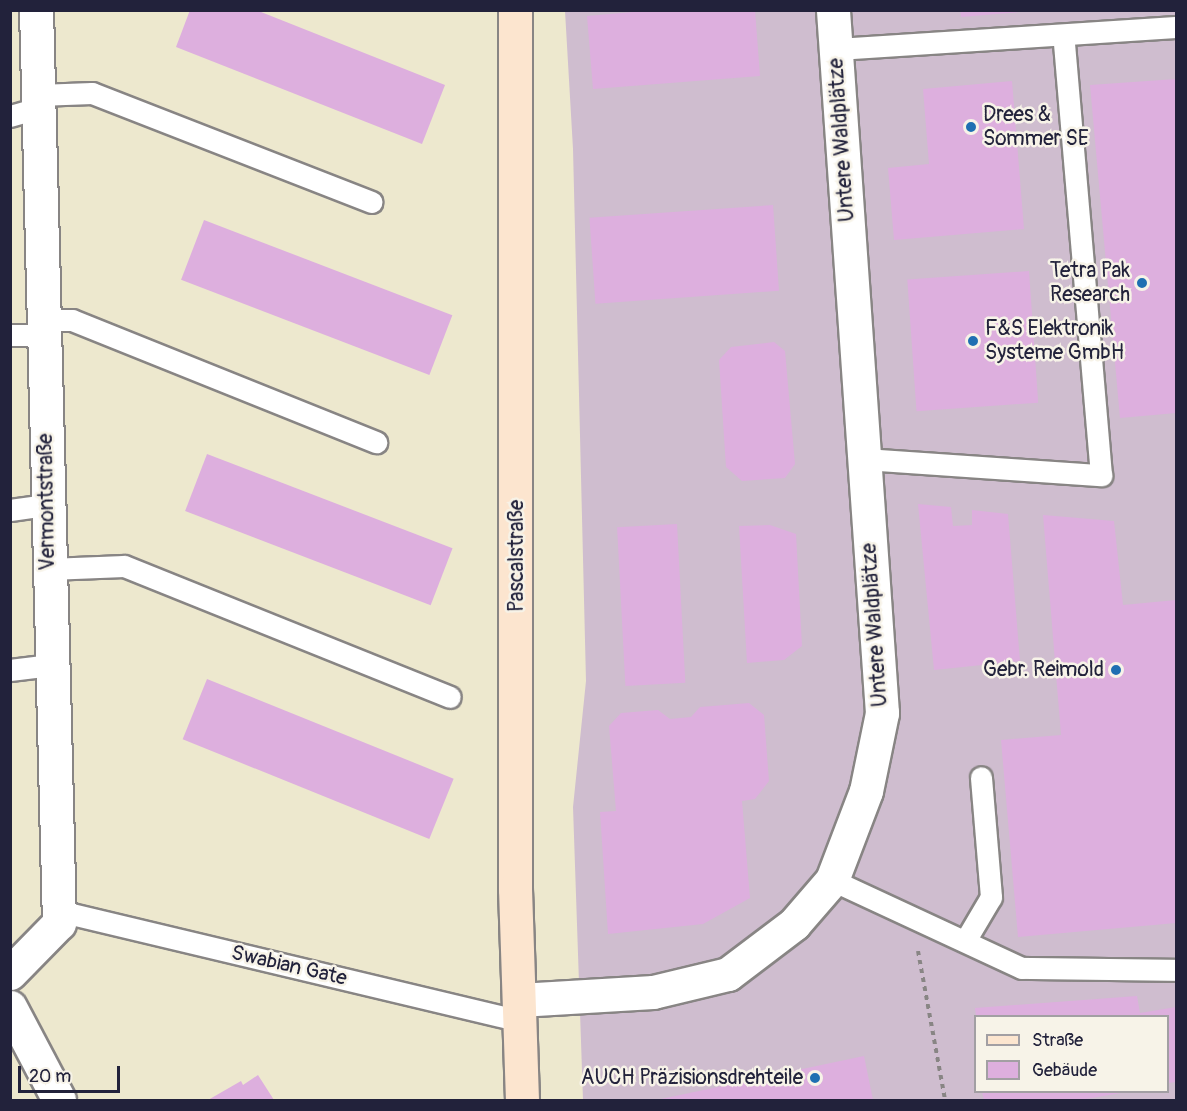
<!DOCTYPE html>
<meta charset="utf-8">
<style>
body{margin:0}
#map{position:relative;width:1187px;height:1111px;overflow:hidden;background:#ede8ce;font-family:Pangolin,sans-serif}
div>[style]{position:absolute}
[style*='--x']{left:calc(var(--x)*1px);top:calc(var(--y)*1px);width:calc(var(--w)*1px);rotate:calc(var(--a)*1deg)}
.industrial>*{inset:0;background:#cfbdcf}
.building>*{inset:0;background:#ddafde;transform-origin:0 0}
.path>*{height:4px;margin-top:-2px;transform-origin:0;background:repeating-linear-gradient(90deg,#888584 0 4.5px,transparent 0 9px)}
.roads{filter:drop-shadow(2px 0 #888584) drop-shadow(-2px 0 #888584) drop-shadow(0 2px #888584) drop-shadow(0 -2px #888584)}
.lane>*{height:21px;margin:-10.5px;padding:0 10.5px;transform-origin:10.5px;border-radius:10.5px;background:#fff}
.street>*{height:33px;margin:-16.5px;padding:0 16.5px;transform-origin:16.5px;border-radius:16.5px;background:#fff}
.secondary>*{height:33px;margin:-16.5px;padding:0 16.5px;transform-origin:16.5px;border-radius:16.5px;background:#fce5cf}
.dots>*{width:16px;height:16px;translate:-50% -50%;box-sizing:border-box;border:3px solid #f7f3e8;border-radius:50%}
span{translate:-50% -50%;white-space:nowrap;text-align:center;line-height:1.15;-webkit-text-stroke:5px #f7f3e8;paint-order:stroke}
.poi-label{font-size:21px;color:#22223b}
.left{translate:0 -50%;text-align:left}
.right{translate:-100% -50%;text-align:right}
.street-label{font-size:21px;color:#22223b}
.frame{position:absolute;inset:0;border:12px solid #22223b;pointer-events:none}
.legend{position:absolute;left:974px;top:1015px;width:195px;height:78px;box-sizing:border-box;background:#f7f3e8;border:2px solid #a29fa3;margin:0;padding:8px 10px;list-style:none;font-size:18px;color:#22223b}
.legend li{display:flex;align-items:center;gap:12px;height:30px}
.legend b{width:30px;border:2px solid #a29fa3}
.scale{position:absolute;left:18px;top:1066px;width:102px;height:27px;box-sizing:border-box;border:3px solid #22223b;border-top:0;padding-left:8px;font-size:18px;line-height:21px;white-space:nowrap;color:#22223b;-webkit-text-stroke:4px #f7f3e8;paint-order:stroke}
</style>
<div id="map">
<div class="industrial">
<i style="clip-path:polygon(evenodd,565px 11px,1176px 11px,1176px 1100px,583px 1100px,573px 807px,586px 681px,573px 149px,565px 11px,976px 1016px,1168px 1016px,1168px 1092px,976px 1092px,976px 1016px)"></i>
</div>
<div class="building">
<i style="clip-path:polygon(190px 10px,256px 10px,445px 85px,422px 144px,176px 47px)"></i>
<i style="clip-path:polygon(656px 10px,755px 10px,760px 76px,593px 89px,587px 16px)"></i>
<i style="clip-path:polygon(960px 10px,1020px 10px,1020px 12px,961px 17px)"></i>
<i style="clip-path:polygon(1176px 79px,1176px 413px,1120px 418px,1090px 85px)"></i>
<i style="clip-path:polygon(1012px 81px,1024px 229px,894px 240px,888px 168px,929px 164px,923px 89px)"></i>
<i style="left:773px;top:205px;width:86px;height:184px;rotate:86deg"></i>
<i style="left:204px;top:220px;width:266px;height:64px;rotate:21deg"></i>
<i style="left:1029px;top:271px;width:132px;height:122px;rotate:86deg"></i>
<i style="clip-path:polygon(774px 342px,785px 351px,795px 464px,785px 478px,742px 481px,726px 467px,719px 360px,731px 347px)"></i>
<i style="left:207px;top:454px;width:263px;height:61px;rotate:21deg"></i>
<i style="clip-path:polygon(918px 504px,951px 507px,953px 526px,972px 525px,972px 510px,1008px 514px,1020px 661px,934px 670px)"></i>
<i style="clip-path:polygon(1043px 515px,1114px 521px,1123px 605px,1176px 600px,1176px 923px,1018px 937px,1001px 740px,1061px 735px)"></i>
<i style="left:677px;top:524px;width:159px;height:60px;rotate:87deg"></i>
<i style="clip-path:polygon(770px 525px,796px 534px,802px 646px,784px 660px,747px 663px,739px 526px)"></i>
<i style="left:207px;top:679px;width:266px;height:65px;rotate:22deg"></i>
<i style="clip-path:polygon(749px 703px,764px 715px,769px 781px,755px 799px,742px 801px,750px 898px,703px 924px,608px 934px,600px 812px,616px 811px,609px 726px,621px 713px,658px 710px,670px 719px,691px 717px,700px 707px)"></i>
<i style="clip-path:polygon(1137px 996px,1140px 1013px,1176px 1007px,1176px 1082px,1168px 1083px,1168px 1016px,976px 1016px,975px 1008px)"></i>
<i style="clip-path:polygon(864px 1056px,873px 1100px,661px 1100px,661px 1099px)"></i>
<i style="clip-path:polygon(258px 1075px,274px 1100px,208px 1100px,241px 1081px,243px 1085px)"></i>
<i style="clip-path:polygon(982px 1092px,1121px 1092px,1121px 1093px,1080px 1100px,984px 1100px)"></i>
</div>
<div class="path">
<i style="--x:918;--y:951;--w:151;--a:79.7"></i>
</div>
<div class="roads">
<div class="lane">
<i style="--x:836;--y:49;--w:341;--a:-3.7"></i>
<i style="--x:38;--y:95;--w:54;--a:-2.1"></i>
<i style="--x:92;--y:93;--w:300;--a:21.3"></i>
<i style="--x:10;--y:116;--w:29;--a:-16"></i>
<i style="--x:43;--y:320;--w:29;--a:0"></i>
<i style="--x:72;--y:320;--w:328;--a:21.9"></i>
<i style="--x:10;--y:335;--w:33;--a:0"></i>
<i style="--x:864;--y:459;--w:238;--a:3.9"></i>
<i style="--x:1101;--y:475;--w:441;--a:-94.9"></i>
<i style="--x:10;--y:510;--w:37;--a:-8"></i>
<i style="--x:49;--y:569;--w:75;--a:-2.3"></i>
<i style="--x:124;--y:566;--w:351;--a:21.9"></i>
<i style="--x:10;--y:670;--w:41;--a:-7"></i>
<i style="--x:832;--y:880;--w:209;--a:24.9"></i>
<i style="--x:1022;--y:968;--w:154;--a:0.7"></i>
<i style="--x:59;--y:911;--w:473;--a:13.4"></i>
<i style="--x:965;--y:941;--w:51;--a:-59.4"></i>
<i style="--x:991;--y:897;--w:120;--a:-94.8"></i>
</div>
<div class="street">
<i style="--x:10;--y:973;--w:70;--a:-45.6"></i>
<i style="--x:59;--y:923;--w:913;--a:-91.44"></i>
<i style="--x:519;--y:1000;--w:134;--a:-3.4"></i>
<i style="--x:653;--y:992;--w:77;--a:-13.5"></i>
<i style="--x:728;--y:974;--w:83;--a:-37.1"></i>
<i style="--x:794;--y:924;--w:58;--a:-49.2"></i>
<i style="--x:832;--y:880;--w:95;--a:-69.1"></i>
<i style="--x:866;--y:791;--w:80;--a:-78.4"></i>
<i style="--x:882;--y:713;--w:705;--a:-93.99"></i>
<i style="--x:10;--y:1007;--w:105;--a:62.2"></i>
</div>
<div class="secondary">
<i style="--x:515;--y:10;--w:879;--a:90"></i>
<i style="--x:515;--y:889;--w:211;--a:88.1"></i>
</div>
</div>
<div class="dots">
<i style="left:971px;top:127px;background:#1f6fb2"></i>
<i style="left:1142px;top:283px;background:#1f6fb2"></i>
<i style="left:973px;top:341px;background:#1f6fb2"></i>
<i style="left:1116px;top:670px;background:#1f6fb2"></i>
<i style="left:815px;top:1078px;background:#1f6fb2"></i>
</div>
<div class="poi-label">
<span class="left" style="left:983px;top:127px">Drees &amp;<br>Sommer SE</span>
<span class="right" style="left:1130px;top:283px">Tetra Pak<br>Research</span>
<span class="left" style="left:985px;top:341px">F&amp;S Elektronik<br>Systeme GmbH</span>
<span class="right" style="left:1104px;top:670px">Gebr. Reimold</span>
<span class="right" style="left:803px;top:1078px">AUCH Präzisionsdrehteile</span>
</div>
<div class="street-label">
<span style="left:842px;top:140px;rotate:-94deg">Untere Waldplätze</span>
<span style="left:47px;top:502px;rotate:-91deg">Vermontstraße</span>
<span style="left:517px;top:556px;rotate:-90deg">Pascalstraße</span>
<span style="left:875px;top:625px;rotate:-94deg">Untere Waldplätze</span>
<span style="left:289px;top:966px;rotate:13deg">Swabian Gate</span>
</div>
<div class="frame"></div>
<ul class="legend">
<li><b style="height:8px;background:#fce5cf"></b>Straße</li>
<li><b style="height:16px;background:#ddafde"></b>Gebäude</li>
</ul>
<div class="scale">20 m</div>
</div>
